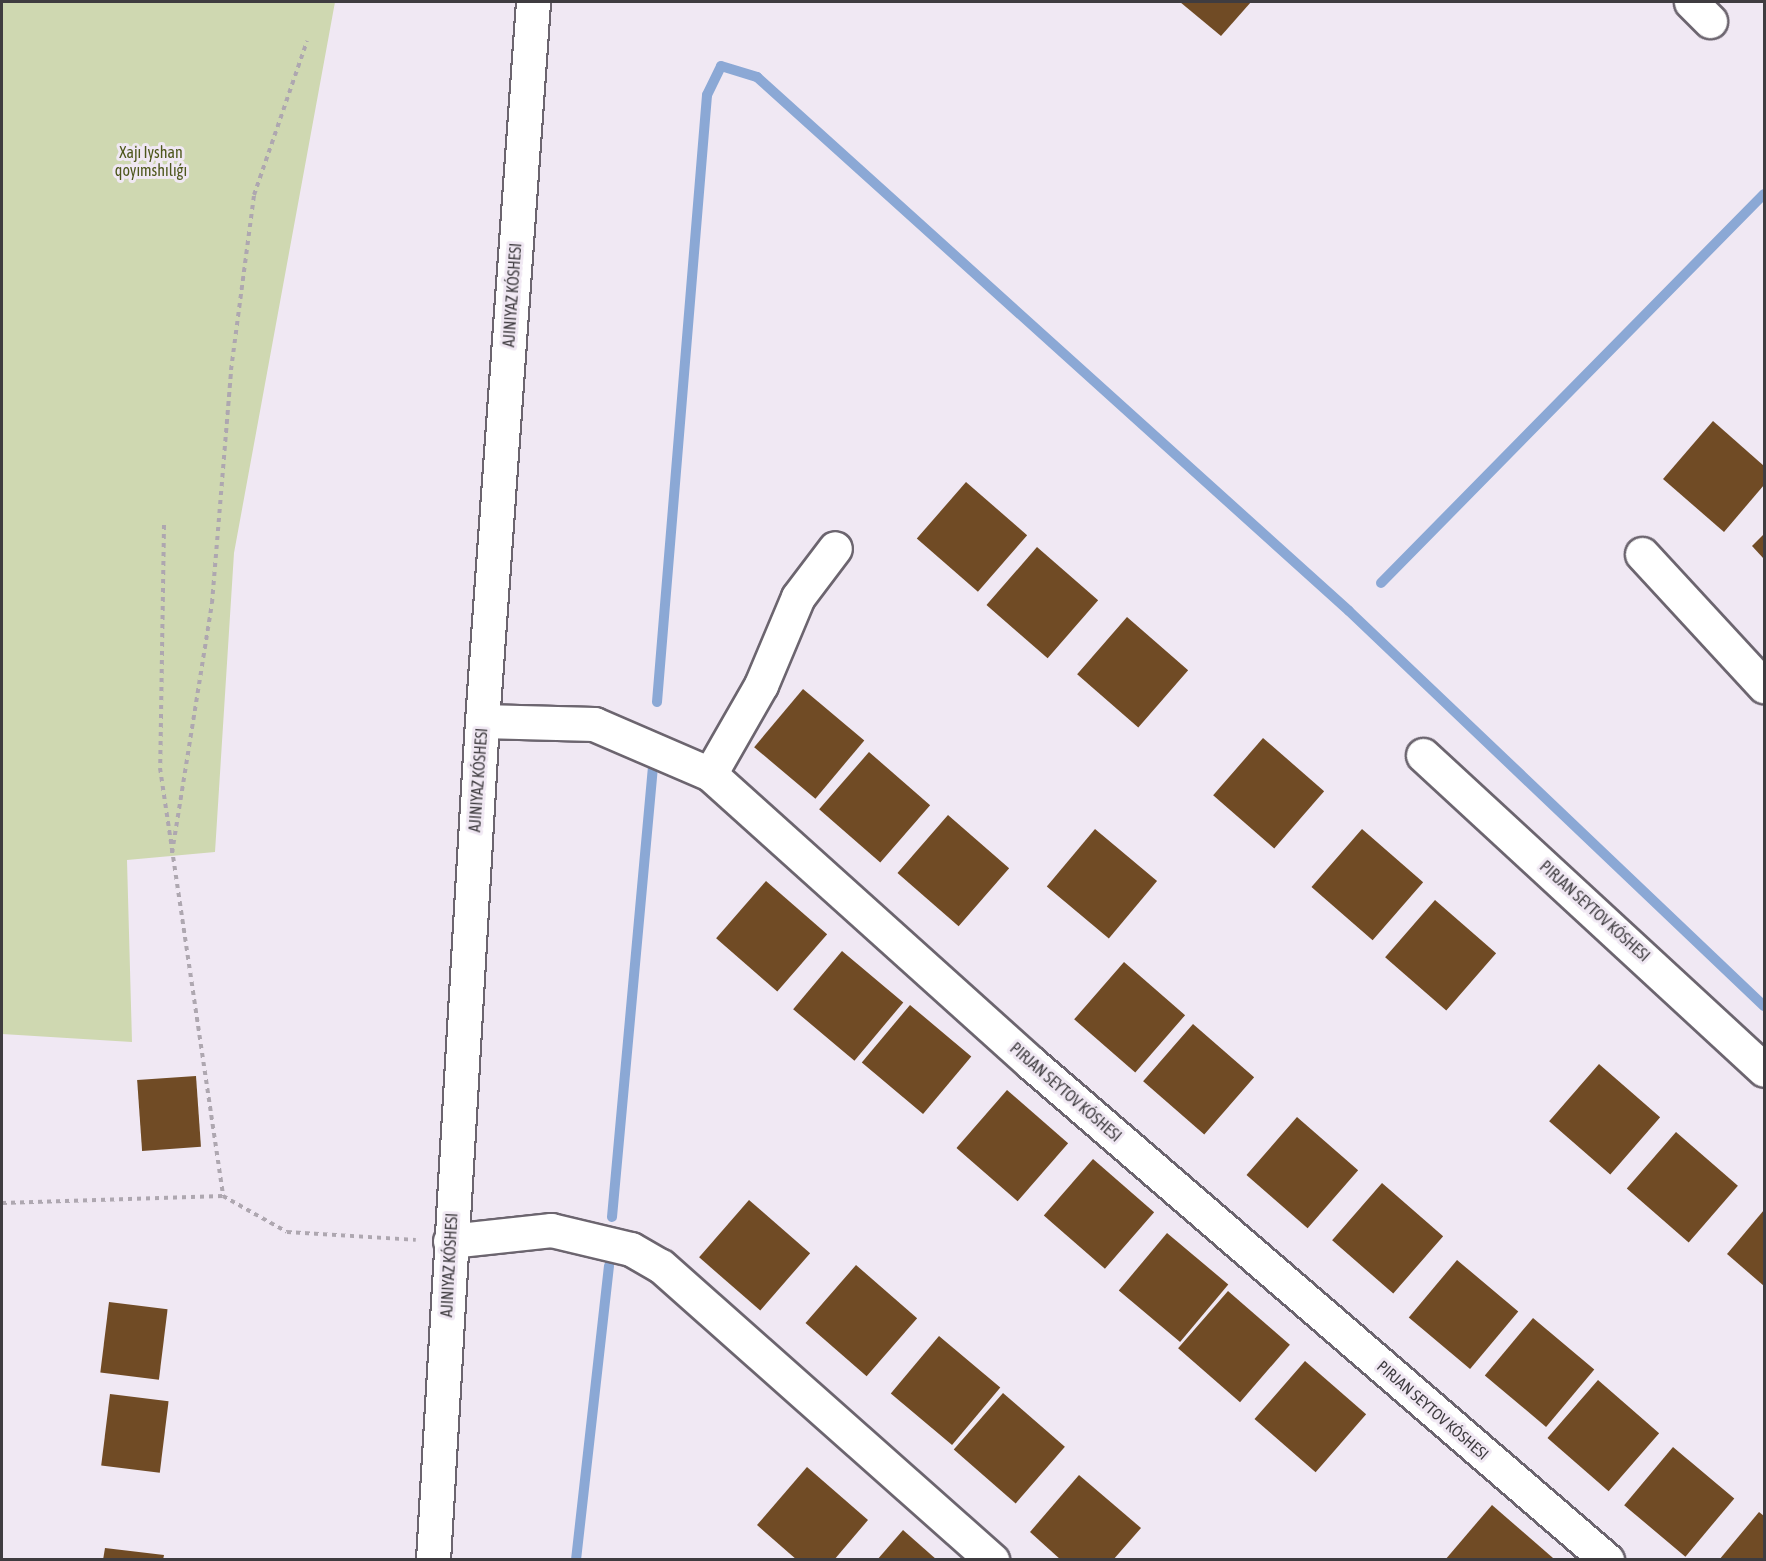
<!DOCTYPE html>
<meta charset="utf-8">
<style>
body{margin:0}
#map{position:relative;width:1766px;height:1561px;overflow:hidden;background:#f0e8f3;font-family:"Asap Condensed",sans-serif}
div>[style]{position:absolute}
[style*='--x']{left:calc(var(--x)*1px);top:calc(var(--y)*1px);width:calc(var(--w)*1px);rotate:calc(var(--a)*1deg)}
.green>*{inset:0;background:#cfd8b1}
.stream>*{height:10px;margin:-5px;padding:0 5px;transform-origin:5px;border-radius:5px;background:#8ba8d5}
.building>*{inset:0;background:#704b25;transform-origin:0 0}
.path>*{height:4px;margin-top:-2px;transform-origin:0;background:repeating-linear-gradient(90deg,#aea7b0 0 4.5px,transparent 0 9px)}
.roads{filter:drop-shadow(2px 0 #6c656f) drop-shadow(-2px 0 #6c656f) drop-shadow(0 2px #6c656f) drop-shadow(0 -2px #6c656f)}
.minor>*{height:33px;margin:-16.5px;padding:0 16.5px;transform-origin:16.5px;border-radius:16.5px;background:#fff}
span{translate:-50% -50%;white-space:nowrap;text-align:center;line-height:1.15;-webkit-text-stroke:6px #f0e8f3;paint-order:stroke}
.park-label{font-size:16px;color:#4e571c}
.street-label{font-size:16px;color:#3f3c40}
.frame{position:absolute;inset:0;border:3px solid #3f3c40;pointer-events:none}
</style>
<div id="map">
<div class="green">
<i style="clip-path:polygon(2px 2px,335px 2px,234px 553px,215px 852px,127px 860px,132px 1042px,2px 1034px)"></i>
</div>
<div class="stream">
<i style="--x:1381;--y:583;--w:546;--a:-45.45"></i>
<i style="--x:657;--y:702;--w:609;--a:-85.29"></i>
<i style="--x:707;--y:95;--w:32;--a:-64"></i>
<i style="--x:721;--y:66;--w:38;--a:17"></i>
<i style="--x:757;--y:77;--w:797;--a:42.05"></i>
<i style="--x:1349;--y:611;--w:573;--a:43.59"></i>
<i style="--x:612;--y:1217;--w:462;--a:-84.8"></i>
<i style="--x:576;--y:1560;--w:296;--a:-83.6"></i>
</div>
<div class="building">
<i style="clip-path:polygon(1180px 2px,1251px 2px,1221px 36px)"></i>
<i style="clip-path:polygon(1713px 421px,1764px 466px,1764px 485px,1724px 532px,1663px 479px)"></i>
<i style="left:966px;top:482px;width:81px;height:75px;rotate:41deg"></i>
<i style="clip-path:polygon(1764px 534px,1764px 559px,1752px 546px)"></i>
<i style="left:1037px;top:547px;width:81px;height:77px;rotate:41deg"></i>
<i style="left:1127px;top:617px;width:81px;height:76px;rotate:41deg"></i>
<i style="left:803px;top:689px;width:80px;height:76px;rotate:40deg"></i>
<i style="left:1263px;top:738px;width:81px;height:76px;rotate:41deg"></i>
<i style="left:869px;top:752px;width:81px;height:76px;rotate:41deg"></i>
<i style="left:948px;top:815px;width:81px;height:77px;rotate:41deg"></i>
<i style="left:1095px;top:829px;width:81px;height:75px;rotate:40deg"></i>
<i style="left:1362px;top:829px;width:81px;height:77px;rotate:41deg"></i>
<i style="left:766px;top:881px;width:81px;height:76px;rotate:41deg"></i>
<i style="left:1435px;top:900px;width:81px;height:76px;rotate:41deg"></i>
<i style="left:842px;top:951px;width:80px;height:76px;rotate:40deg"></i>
<i style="left:1124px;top:962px;width:81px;height:76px;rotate:41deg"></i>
<i style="left:910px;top:1005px;width:80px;height:75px;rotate:40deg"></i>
<i style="left:1193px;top:1024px;width:81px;height:76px;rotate:41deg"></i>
<i style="left:1599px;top:1064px;width:81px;height:76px;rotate:41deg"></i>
<i style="left:196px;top:1076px;width:71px;height:59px;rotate:86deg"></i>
<i style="left:1007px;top:1090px;width:81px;height:77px;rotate:41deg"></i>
<i style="left:1297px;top:1117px;width:81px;height:77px;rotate:41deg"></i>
<i style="left:1676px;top:1132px;width:82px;height:75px;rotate:41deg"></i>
<i style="left:1093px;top:1159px;width:81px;height:75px;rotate:41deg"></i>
<i style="left:1382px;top:1183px;width:81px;height:76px;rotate:41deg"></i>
<i style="left:749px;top:1200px;width:81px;height:76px;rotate:41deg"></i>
<i style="clip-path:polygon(1764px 1210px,1764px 1286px,1727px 1254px)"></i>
<i style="left:1167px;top:1233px;width:80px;height:75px;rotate:40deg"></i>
<i style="left:1457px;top:1260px;width:80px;height:75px;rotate:40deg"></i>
<i style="left:856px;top:1265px;width:81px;height:77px;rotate:41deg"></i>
<i style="left:1228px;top:1291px;width:82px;height:76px;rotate:41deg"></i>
<i style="left:109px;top:1302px;width:59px;height:71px;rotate:7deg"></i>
<i style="left:1533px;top:1318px;width:80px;height:75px;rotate:40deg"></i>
<i style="left:939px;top:1336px;width:80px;height:75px;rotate:40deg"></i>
<i style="left:1305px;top:1361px;width:81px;height:77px;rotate:41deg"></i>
<i style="left:1598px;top:1380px;width:81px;height:77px;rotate:41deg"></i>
<i style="left:1003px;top:1393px;width:82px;height:75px;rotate:41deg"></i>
<i style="left:110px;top:1394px;width:59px;height:72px;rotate:7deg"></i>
<i style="left:1673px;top:1447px;width:80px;height:76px;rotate:40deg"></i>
<i style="clip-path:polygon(807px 1467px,868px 1520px,834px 1560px,797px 1560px,757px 1525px)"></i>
<i style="clip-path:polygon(1079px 1475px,1141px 1528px,1113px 1560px,1061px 1560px,1030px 1532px)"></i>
<i style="clip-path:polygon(1492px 1505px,1553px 1558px,1551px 1560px,1445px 1560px)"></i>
<i style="clip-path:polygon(1759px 1512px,1764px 1516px,1764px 1560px,1719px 1560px)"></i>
<i style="clip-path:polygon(903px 1530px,937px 1560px,877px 1560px)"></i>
<i style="clip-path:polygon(105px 1548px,164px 1555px,163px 1560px,103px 1560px)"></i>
</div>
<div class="path">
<i style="--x:164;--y:525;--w:243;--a:90.9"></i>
<i style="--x:160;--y:768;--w:433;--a:81.6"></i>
<i style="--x:172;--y:853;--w:253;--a:-80.9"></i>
<i style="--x:212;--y:603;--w:234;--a:-85.3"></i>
<i style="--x:231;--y:370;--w:177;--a:-82.5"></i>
<i style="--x:254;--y:195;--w:163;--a:-71"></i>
<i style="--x:2;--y:1203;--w:221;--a:-1.8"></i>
<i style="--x:223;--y:1196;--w:73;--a:29.4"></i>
<i style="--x:287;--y:1232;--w:129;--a:3.5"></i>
</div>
<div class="roads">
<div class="minor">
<i style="--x:1691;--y:2;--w:27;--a:45"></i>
<i style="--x:1642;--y:554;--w:180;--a:47.3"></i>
<i style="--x:482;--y:721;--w:112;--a:1.5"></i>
<i style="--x:594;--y:724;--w:126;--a:23.3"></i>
<i style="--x:710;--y:774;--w:432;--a:42"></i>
<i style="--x:1031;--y:1063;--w:761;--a:40.79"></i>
<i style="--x:1423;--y:755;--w:464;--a:42.7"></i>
<i style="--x:710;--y:774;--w:103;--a:-60.2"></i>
<i style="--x:761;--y:685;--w:95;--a:-67.2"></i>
<i style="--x:798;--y:597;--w:61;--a:-52.9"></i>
<i style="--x:450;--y:1241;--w:102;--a:-6.2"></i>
<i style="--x:551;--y:1230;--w:82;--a:13.4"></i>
<i style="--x:631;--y:1249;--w:34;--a:30"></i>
<i style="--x:661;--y:1266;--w:443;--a:41.6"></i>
<i style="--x:433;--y:1560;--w:840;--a:-86.66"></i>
<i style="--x:482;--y:721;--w:721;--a:-85.94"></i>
</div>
</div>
<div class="park-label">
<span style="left:151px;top:161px">Xajı Iyshan<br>qoyımshılıǵı</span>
</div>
<div class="street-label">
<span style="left:512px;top:295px;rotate:-86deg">AJINIYAZ KÓSHESI</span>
<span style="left:478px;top:780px;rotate:-86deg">AJINIYAZ KÓSHESI</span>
<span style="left:1595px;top:911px;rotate:42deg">PIRJAN SEYTOV KÓSHESI</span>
<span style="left:1066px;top:1092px;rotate:41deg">PIRJAN SEYTOV KÓSHESI</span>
<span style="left:449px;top:1265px;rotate:-87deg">AJINIYAZ KÓSHESI</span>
<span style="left:1433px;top:1410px;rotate:41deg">PIRJAN SEYTOV KÓSHESI</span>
</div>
<div class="frame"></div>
</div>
